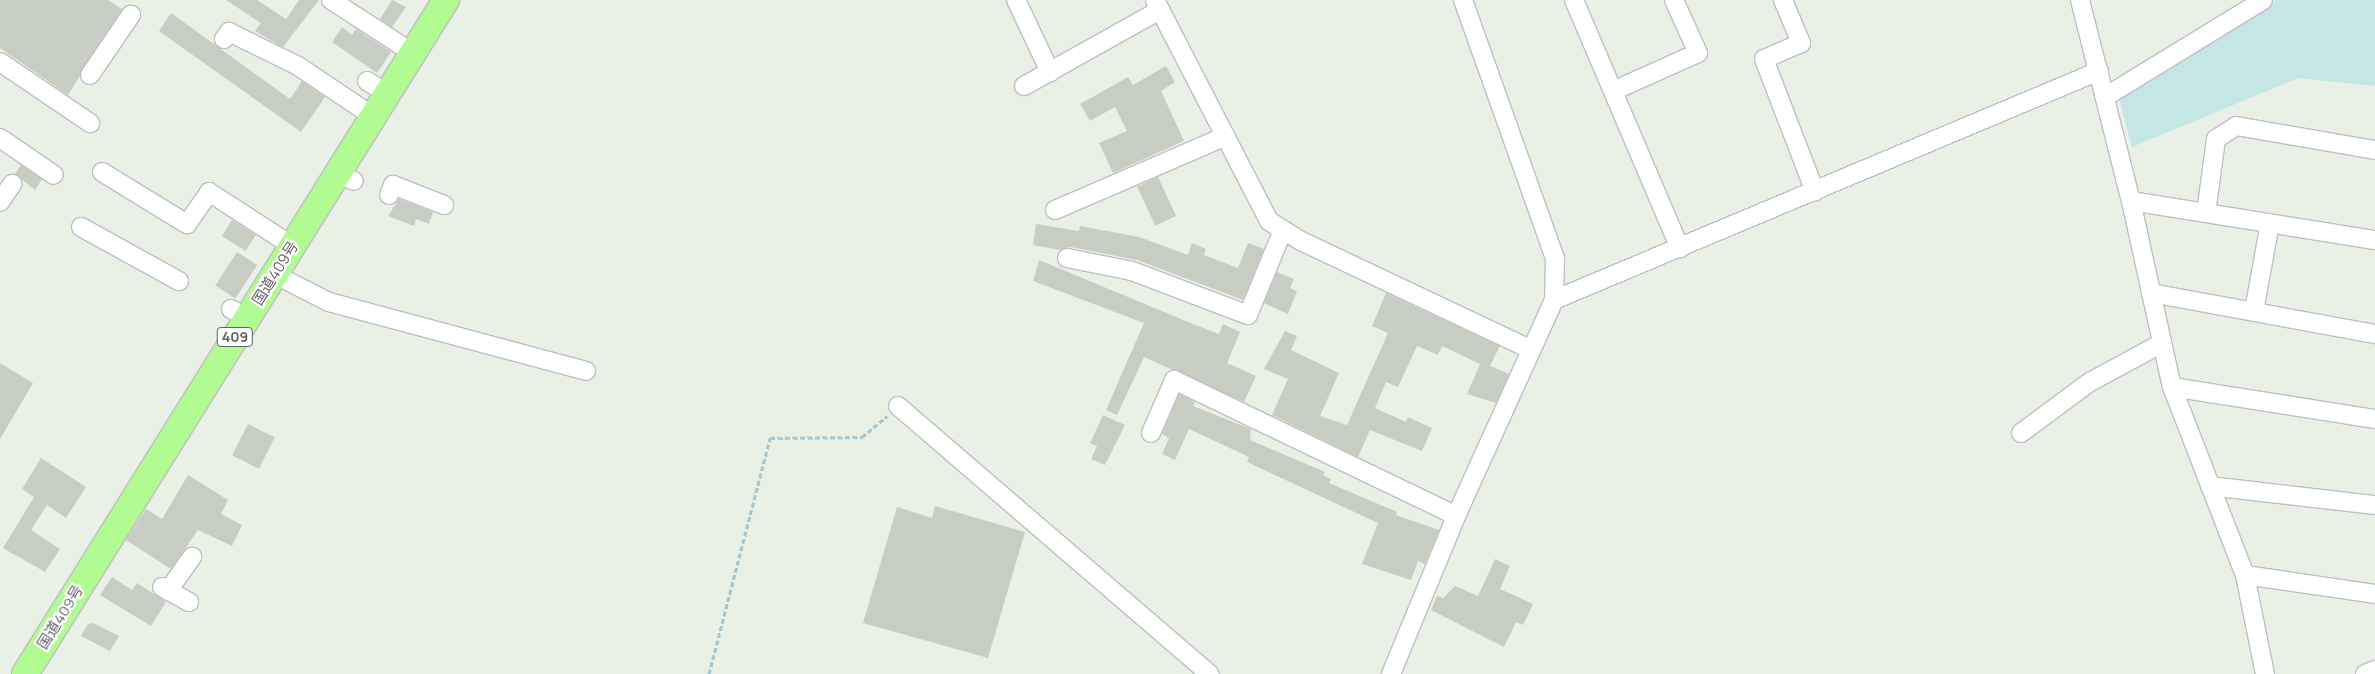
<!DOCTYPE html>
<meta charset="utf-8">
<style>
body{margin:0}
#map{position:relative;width:2375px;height:674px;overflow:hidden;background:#e9f0e6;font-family:Manrope,"Noto Sans JP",sans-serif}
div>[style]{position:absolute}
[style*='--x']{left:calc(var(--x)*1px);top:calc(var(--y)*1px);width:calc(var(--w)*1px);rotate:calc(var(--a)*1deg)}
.green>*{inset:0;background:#c4e6e5}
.building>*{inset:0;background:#c8cdc4;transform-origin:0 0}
.path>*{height:3px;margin-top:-1.5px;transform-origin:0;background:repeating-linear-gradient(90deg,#a3c6d1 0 5px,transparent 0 7.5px)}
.roads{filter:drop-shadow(1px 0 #c1bdc4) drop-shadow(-1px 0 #c1bdc4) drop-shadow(0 1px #c1bdc4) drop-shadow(0 -1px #c1bdc4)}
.minor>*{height:18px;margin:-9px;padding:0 9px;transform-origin:9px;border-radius:9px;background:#fff}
.highway>*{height:26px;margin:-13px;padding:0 13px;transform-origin:13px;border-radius:13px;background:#b2fa92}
span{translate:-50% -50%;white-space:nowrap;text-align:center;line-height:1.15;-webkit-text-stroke:4.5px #fff;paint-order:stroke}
.shield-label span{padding:1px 4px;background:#fff;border:1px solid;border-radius:4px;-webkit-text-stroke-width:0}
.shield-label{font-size:14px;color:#625e66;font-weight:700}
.street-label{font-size:15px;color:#625e66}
</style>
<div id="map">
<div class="green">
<i style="clip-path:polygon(2276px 0,2375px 0,2375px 86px,2298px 78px,2132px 147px,2119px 98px)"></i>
</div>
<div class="building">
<i style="clip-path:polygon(0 0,108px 0,122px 9px,68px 95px,0 48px)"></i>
<i style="clip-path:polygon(226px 0,257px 0,286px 19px,299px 0,319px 0,283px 47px,255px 31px,261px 23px)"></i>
<i style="clip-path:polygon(392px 0,406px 7px,392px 27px,380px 19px)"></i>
<i style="clip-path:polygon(171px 13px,290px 99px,302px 81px,325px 97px,301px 132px,159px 31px)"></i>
<i style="clip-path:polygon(342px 27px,352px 35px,356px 29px,391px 52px,377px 73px,332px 42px)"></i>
<i style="clip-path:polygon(1166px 66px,1175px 82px,1161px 91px,1184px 141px,1113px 173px,1099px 143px,1127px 131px,1115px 107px,1090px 121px,1080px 104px,1128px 77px,1133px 85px)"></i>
<i style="clip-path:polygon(21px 165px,42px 179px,35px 190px,15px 174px)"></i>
<i style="left:1158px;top:177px;width:43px;height:23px;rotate:65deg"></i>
<i style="clip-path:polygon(399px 199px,433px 212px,429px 224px,416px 219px,414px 226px,388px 216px)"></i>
<i style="left:232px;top:220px;width:28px;height:19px;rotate:32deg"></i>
<i style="clip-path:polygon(1036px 224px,1079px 231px,1080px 226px,1139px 237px,1188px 255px,1192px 243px,1206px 249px,1204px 255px,1238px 268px,1248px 243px,1264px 249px,1243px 300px,1137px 260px,1071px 247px,1060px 250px,1033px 245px)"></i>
<i style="left:237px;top:252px;width:24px;height:40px;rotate:33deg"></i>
<i style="clip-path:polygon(1039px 260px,1193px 324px,1219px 334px,1223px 324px,1240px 332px,1227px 363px,1256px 376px,1244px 402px,1144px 357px,1117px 415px,1106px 410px,1144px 323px,1033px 281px)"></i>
<i style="clip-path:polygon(1277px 272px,1294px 279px,1290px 288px,1297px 291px,1288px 314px,1264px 303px)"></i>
<i style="clip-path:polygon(1386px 293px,1500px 346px,1490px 366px,1509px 374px,1496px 403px,1467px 394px,1480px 364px,1442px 346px,1438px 355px,1417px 346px,1398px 387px,1386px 382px,1375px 408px,1406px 422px,1408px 417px,1432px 428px,1422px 451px,1370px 430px,1358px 457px,1272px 415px,1288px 379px,1264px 369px,1285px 331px,1297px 336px,1291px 350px,1339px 373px,1320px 416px,1347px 425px,1388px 333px,1372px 326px)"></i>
<i style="clip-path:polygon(0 363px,33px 383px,0 439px)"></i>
<i style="clip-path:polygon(1179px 394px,1195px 402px,1193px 406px,1251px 429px,1250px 440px,1325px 472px,1323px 475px,1331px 479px,1329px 483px,1397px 512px,1396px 515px,1439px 530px,1425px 564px,1418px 561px,1411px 580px,1362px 564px,1378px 523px,1247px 462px,1249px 457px,1189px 429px,1175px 460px,1162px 454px,1169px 438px,1162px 434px)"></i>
<i style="clip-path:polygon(1103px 415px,1125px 425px,1105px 465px,1091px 459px,1097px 446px,1090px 443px)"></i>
<i style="left:248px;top:424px;width:30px;height:35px;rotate:27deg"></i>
<i style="clip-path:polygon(41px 458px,86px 487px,66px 518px,47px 505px,31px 530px,60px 549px,45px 572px,3px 548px,34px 497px,22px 489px)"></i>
<i style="clip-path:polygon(188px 475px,228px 500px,221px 514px,242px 525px,232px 546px,198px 530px,171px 569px,126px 540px,146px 509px,162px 519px)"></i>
<i style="clip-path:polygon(935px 506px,1025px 532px,988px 658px,863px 623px,897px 507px,932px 518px)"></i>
<i style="clip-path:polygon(1495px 559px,1510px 566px,1500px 589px,1533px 604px,1523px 625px,1516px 622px,1504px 647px,1431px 610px,1437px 596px,1443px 598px,1455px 586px,1478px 596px)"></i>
<i style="clip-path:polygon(112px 577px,132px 590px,137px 583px,166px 602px,151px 626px,100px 595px)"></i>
<i style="clip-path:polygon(93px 623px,119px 636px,110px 651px,81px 636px,88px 624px)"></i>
</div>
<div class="path">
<i style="--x:709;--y:674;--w:244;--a:-75.5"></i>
<i style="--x:770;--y:438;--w:92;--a:-0.6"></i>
<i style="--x:862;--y:437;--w:33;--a:-40"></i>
</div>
<div class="roads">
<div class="minor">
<i style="--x:331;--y:0;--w:98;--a:32.9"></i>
<i style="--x:1016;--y:0;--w:80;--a:64.7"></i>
<i style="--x:1155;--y:0;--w:249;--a:62.7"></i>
<i style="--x:1269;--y:221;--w:36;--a:32"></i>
<i style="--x:1299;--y:240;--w:255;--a:25.3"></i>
<i style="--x:1463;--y:0;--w:275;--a:70.4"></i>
<i style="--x:1555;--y:259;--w:41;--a:91.4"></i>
<i style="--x:1574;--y:0;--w:270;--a:66.9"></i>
<i style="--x:1783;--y:0;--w:47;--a:67.3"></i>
<i style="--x:1801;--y:43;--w:40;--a:156.6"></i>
<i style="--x:1764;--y:59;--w:142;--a:69"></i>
<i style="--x:2080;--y:0;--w:207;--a:75.8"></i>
<i style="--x:2131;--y:201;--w:190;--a:77.6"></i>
<i style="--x:2172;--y:387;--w:202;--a:68.8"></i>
<i style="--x:2245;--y:575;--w:101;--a:78.6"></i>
<i style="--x:224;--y:39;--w:9;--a:-54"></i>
<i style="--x:229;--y:32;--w:77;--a:26.2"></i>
<i style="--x:298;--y:66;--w:92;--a:33.9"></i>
<i style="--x:0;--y:62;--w:109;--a:34.1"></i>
<i style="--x:90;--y:75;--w:73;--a:-55.7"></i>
<i style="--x:367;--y:81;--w:25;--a:32"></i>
<i style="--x:1024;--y:86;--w:156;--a:-29.2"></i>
<i style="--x:1613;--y:91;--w:93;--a:-24.1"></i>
<i style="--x:1698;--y:53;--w:58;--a:-114.4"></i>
<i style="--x:2105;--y:97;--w:185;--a:-31.5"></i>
<i style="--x:0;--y:138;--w:65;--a:34.4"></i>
<i style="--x:102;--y:172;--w:100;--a:31.5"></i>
<i style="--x:187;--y:224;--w:39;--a:-55"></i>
<i style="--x:209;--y:192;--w:99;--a:33"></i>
<i style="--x:337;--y:174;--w:18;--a:22"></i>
<i style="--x:389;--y:195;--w:11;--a:-68"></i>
<i style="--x:393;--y:185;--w:55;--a:21.4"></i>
<i style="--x:2131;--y:201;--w:247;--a:9.1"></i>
<i style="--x:0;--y:202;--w:22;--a:-56"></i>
<i style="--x:1055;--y:210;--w:186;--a:-23.4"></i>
<i style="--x:2206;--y:213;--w:75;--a:-82.3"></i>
<i style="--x:2216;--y:139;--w:24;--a:-33"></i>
<i style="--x:2236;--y:126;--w:141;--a:9.8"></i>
<i style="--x:81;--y:227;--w:112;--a:28.9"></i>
<i style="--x:1067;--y:258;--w:66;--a:11.3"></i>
<i style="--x:1132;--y:271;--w:124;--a:20.8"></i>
<i style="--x:1248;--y:315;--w:92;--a:-67.6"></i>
<i style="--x:274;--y:274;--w:62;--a:27"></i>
<i style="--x:329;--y:302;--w:266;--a:15"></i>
<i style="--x:2151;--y:293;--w:228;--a:10.4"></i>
<i style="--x:231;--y:309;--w:18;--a:29"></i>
<i style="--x:2254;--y:311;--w:89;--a:-79.7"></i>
<i style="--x:2172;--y:387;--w:206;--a:9"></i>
<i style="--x:898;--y:406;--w:411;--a:40.7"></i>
<i style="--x:1151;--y:433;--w:58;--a:-66.5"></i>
<i style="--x:1174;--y:380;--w:313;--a:25.7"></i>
<i style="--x:2021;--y:433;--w:86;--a:-36.5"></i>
<i style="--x:2090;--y:382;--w:82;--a:-28.4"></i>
<i style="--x:2210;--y:486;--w:166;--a:6.6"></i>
<i style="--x:2245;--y:575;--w:131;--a:8.3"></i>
<i style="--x:162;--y:587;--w:31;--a:29"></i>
<i style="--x:168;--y:591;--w:42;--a:-54.8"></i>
<i style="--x:1391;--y:674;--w:171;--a:-67.6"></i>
<i style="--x:1456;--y:516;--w:237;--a:-65.6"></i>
<i style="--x:1554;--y:300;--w:591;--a:-22.79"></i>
<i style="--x:2365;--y:674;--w:11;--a:-22"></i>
</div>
<div class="highway">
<i style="--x:25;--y:674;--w:795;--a:-58.01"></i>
</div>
</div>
<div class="shield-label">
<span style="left:235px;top:337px">409</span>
</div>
<div class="street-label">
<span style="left:275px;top:273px;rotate:-58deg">国道409号</span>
<span style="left:60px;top:617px;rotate:-58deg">国道409号</span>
</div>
</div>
